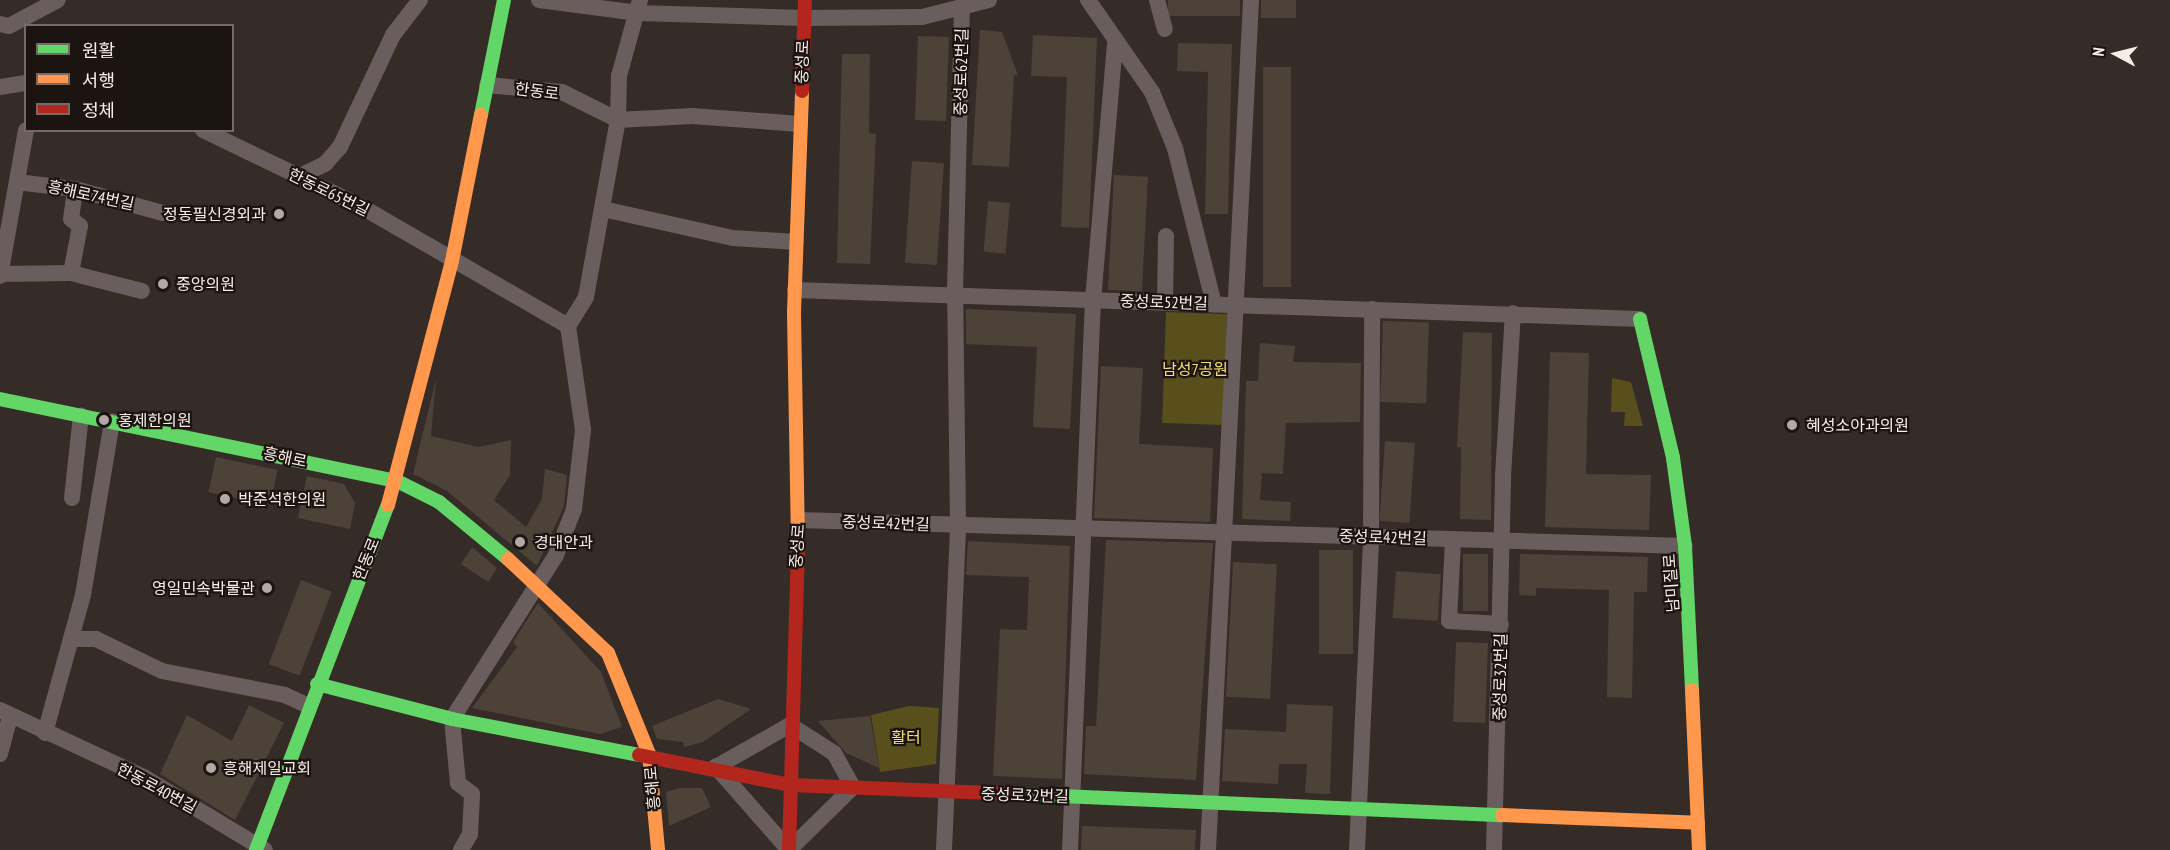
<!DOCTYPE html>
<meta charset="utf-8">
<style>
body{margin:0}
#map{position:relative;width:2170px;height:850px;overflow:hidden;background:#352c28;font-family:"PT Sans Narrow","Noto Sans KR",sans-serif}
div>[style]{position:absolute}
[style*='--x']{left:calc(var(--x)*1px);top:calc(var(--y)*1px);width:calc(var(--w)*1px);rotate:calc(var(--a)*1deg)}
.green>*{inset:0;background:#584f1c;transform-origin:0 0}
.building>*{inset:0;background:#4d4237;transform-origin:0 0}
.street>*{height:16px;margin:-8px;padding:0 8px;transform-origin:8px;border-radius:8px;background:#6a5d5d}
.fast>*{height:14px;margin:-7px;padding:0 7px;transform-origin:7px;border-radius:7px;background:#63d668}
.slow>*{height:14px;margin:-7px;padding:0 7px;transform-origin:7px;border-radius:7px;background:#ff974d}
.jam>*{height:14px;margin:-7px;padding:0 7px;transform-origin:7px;border-radius:7px;background:#b3261e}
.dots>*{width:16px;height:16px;translate:-50% -50%;box-sizing:border-box;border:3px solid #1c1411;border-radius:50%}
span{translate:-50% -50%;white-space:nowrap;text-align:center;line-height:1.15;-webkit-text-stroke:4.5px #1c1411;paint-order:stroke}
.street-label{font-size:16px;color:#f8ece7}
.poi-label{font-size:16px;color:#f8ece7}
.right{translate:-100% -50%;text-align:right}
.left{translate:0 -50%;text-align:left}
.park-label{font-size:16px;color:#f1e072}
.legend{position:absolute;left:24px;top:24px;width:210px;height:108px;box-sizing:border-box;background:#1c1411;border:2px solid #746a67;margin:0;padding:8px 10px;list-style:none;font-size:18px;color:#f8ece7}
.legend li{display:flex;align-items:center;gap:12px;height:30px}
.legend b{width:30px;border:2px solid #746a67}
.north{position:absolute;left:2086px;top:24px;width:60px;height:60px;-webkit-text-stroke:4px #1c1411;paint-order:stroke;rotate:277deg;font-size:16px;font-weight:700;line-height:24px;text-align:center;color:#f8ece7}
.north::after{content:'';display:block;margin:auto;width:21px;height:27px;background:#f8ece7;clip-path:polygon(50% 0,100% 100%,50% 72%,0 100%)}
</style>
<div id="map">
<div class="green">
<i style="left:1166px;top:312px;width:61px;height:111px;rotate:2deg"></i>
<i style="clip-path:polygon(1612px 378px,1631px 382px,1643px 426px,1624px 426px,1625px 412px,1611px 412px)"></i>
<i style="clip-path:polygon(909px 706px,939px 708px,936px 764px,880px 772px,871px 715px)"></i>
</div>
<div class="building">
<i style="left:1168px;top:0;width:72px;height:16px"></i>
<i style="left:1261px;top:0;width:35px;height:18px"></i>
<i style="clip-path:polygon(980px 30px,1002px 32px,1018px 75px,1014px 75px,1009px 167px,972px 165px)"></i>
<i style="clip-path:polygon(1033px 35px,1097px 38px,1089px 228px,1061px 227px,1067px 77px,1031px 76px)"></i>
<i style="left:918px;top:36px;width:31px;height:84px;rotate:2deg"></i>
<i style="clip-path:polygon(1178px 43px,1232px 44px,1228px 214px,1205px 214px,1208px 72px,1177px 71px)"></i>
<i style="clip-path:polygon(842px 54px,870px 54px,869px 133px,876px 134px,870px 264px,837px 263px)"></i>
<i style="left:1263px;top:67px;width:28px;height:220px"></i>
<i style="left:912px;top:161px;width:32px;height:102px;rotate:4deg"></i>
<i style="left:1114px;top:175px;width:34px;height:115px;rotate:3deg"></i>
<i style="left:988px;top:201px;width:22px;height:51px;rotate:5deg"></i>
<i style="clip-path:polygon(966px 309px,1076px 314px,1070px 429px,1033px 427px,1037px 347px,966px 344px)"></i>
<i style="left:1383px;top:321px;width:46px;height:81px;rotate:2deg"></i>
<i style="clip-path:polygon(1463px 332px,1492px 333px,1491px 520px,1460px 519px,1461px 447px,1457px 447px)"></i>
<i style="clip-path:polygon(1260px 343px,1295px 346px,1293px 362px,1361px 363px,1360px 422px,1286px 423px,1283px 474px,1262px 473px,1260px 500px,1291px 502px,1290px 521px,1242px 519px,1246px 381px,1258px 381px)"></i>
<i style="clip-path:polygon(1550px 352px,1589px 353px,1586px 474px,1651px 475px,1649px 530px,1545px 527px)"></i>
<i style="clip-path:polygon(1101px 366px,1143px 368px,1139px 444px,1213px 448px,1210px 522px,1094px 518px)"></i>
<i style="clip-path:polygon(436px 379px,431px 436px,479px 447px,511px 440px,510px 475px,494px 500px,526px 527px,542px 499px,545px 469px,567px 475px,564px 506px,537px 566px,447px 491px,413px 474px)"></i>
<i style="left:1385px;top:441px;width:30px;height:80px;rotate:4deg"></i>
<i style="left:216px;top:457px;width:63px;height:36px;rotate:12deg"></i>
<i style="clip-path:polygon(307px 476px,344px 484px,355px 503px,350px 529px,298px 518px)"></i>
<i style="clip-path:polygon(1106px 540px,1213px 543px,1196px 780px,1084px 774px,1086px 726px,1096px 726px)"></i>
<i style="clip-path:polygon(968px 541px,1070px 546px,1062px 779px,993px 776px,1000px 629px,1027px 630px,1029px 577px,966px 575px)"></i>
<i style="clip-path:polygon(472px 547px,497px 568px,488px 582px,461px 564px)"></i>
<i style="left:1319px;top:550px;width:34px;height:104px"></i>
<i style="left:1463px;top:554px;width:25px;height:57px"></i>
<i style="clip-path:polygon(1520px 554px,1648px 557px,1647px 592px,1634px 592px,1632px 698px,1607px 697px,1609px 590px,1536px 588px,1536px 596px,1519px 595px)"></i>
<i style="left:1233px;top:562px;width:44px;height:135px;rotate:3deg"></i>
<i style="left:1396px;top:571px;width:45px;height:47px;rotate:4deg"></i>
<i style="left:301px;top:580px;width:33px;height:90px;rotate:21deg"></i>
<i style="clip-path:polygon(538px 603px,601px 672px,622px 727px,600px 734px,472px 708px,517px 647px,513px 642px)"></i>
<i style="left:1456px;top:642px;width:32px;height:80px;rotate:2deg"></i>
<i style="clip-path:polygon(718px 699px,751px 709px,703px 742px,684px 747px,683px 742px,657px 739px,652px 726px)"></i>
<i style="clip-path:polygon(1287px 704px,1333px 706px,1330px 794px,1305px 793px,1307px 764px,1279px 764px,1278px 784px,1222px 781px,1225px 729px,1286px 732px)"></i>
<i style="clip-path:polygon(249px 705px,284px 723px,235px 820px,160px 774px,187px 715px,232px 741px)"></i>
<i style="clip-path:polygon(870px 716px,879px 768px,846px 753px,818px 721px)"></i>
<i style="clip-path:polygon(680px 788px,702px 788px,711px 807px,669px 826px,666px 792px)"></i>
<i style="clip-path:polygon(1082px 826px,1196px 830px,1195px 850px,1081px 850px)"></i>
</div>
<div class="street">
<i style="--x:539;--y:0;--w:100;--a:7.5"></i>
<i style="--x:638;--y:13;--w:166;--a:1.7"></i>
<i style="--x:804;--y:18;--w:118;--a:-0.5"></i>
<i style="--x:922;--y:17;--w:69;--a:-14.2"></i>
<i style="--x:1088;--y:0;--w:112;--a:55.2"></i>
<i style="--x:1152;--y:92;--w:61;--a:67.7"></i>
<i style="--x:1175;--y:148;--w:161;--a:76"></i>
<i style="--x:1157;--y:0;--w:30;--a:75"></i>
<i style="--x:0;--y:24;--w:9;--a:13"></i>
<i style="--x:9;--y:26;--w:55;--a:-28"></i>
<i style="--x:487;--y:85;--w:75;--a:5.3"></i>
<i style="--x:562;--y:92;--w:63;--a:26.6"></i>
<i style="--x:618;--y:120;--w:74;--a:-3.1"></i>
<i style="--x:692;--y:116;--w:108;--a:4.2"></i>
<i style="--x:0;--y:87;--w:26;--a:-9"></i>
<i style="--x:203;--y:130;--w:177;--a:25.8"></i>
<i style="--x:362;--y:207;--w:238;--a:30"></i>
<i style="--x:298;--y:177;--w:30;--a:-26"></i>
<i style="--x:325;--y:164;--w:23;--a:-49"></i>
<i style="--x:340;--y:147;--w:124;--a:-64.7"></i>
<i style="--x:393;--y:35;--w:44;--a:-52.4"></i>
<i style="--x:17;--y:182;--w:58;--a:6.9"></i>
<i style="--x:75;--y:189;--w:91;--a:15.3"></i>
<i style="--x:603;--y:209;--w:133;--a:12.6"></i>
<i style="--x:733;--y:238;--w:63;--a:3.6"></i>
<i style="--x:71;--y:273;--w:48;--a:-79.2"></i>
<i style="--x:80;--y:226;--w:11;--a:-142"></i>
<i style="--x:71;--y:219;--w:30;--a:-82"></i>
<i style="--x:0;--y:274;--w:71;--a:-0.8"></i>
<i style="--x:71;--y:273;--w:73;--a:14.2"></i>
<i style="--x:0;--y:276;--w:148;--a:-79.9"></i>
<i style="--x:795;--y:290;--w:845;--a:1.97"></i>
<i style="--x:1165;--y:302;--w:66;--a:-89.1"></i>
<i style="--x:568;--y:326;--w:34;--a:-58"></i>
<i style="--x:586;--y:297;--w:180;--a:-79.8"></i>
<i style="--x:618;--y:120;--w:44;--a:-88.7"></i>
<i style="--x:619;--y:76;--w:79;--a:-74.6"></i>
<i style="--x:72;--y:498;--w:83;--a:-83.8"></i>
<i style="--x:799;--y:520;--w:886;--a:1.68"></i>
<i style="--x:1453;--y:540;--w:81;--a:92.8"></i>
<i style="--x:1449;--y:621;--w:52;--a:3.3"></i>
<i style="--x:71;--y:639;--w:25;--a:0"></i>
<i style="--x:96;--y:639;--w:73;--a:25.9"></i>
<i style="--x:162;--y:671;--w:125;--a:11"></i>
<i style="--x:285;--y:695;--w:26;--a:25"></i>
<i style="--x:0;--y:710;--w:159;--a:25"></i>
<i style="--x:144;--y:777;--w:141;--a:31.1"></i>
<i style="--x:790;--y:725;--w:52;--a:32.5"></i>
<i style="--x:834;--y:753;--w:39;--a:61"></i>
<i style="--x:853;--y:787;--w:90;--a:135.5"></i>
<i style="--x:789;--y:850;--w:111;--a:-131.3"></i>
<i style="--x:716;--y:767;--w:85;--a:-29.6"></i>
<i style="--x:45;--y:733;--w:143;--a:-74.6"></i>
<i style="--x:83;--y:595;--w:176;--a:-80.5"></i>
<i style="--x:0;--y:754;--w:38;--a:-75"></i>
<i style="--x:461;--y:850;--w:18;--a:-61"></i>
<i style="--x:470;--y:834;--w:40;--a:-87.1"></i>
<i style="--x:472;--y:794;--w:18;--a:-142"></i>
<i style="--x:458;--y:783;--w:64;--a:-95.4"></i>
<i style="--x:452;--y:719;--w:194;--a:-57.6"></i>
<i style="--x:556;--y:555;--w:49;--a:-68.6"></i>
<i style="--x:574;--y:509;--w:80;--a:-83.5"></i>
<i style="--x:583;--y:430;--w:105;--a:-98.2"></i>
<i style="--x:944;--y:850;--w:325;--a:-87.5"></i>
<i style="--x:958;--y:525;--w:234;--a:-90.7"></i>
<i style="--x:955;--y:291;--w:280;--a:-88.6"></i>
<i style="--x:1070;--y:850;--w:550;--a:-87.61"></i>
<i style="--x:1093;--y:300;--w:256;--a:-85.1"></i>
<i style="--x:1208;--y:850;--w:851;--a:-87.1"></i>
<i style="--x:1357;--y:850;--w:314;--a:-87.4"></i>
<i style="--x:1371;--y:536;--w:227;--a:-89.7"></i>
<i style="--x:1494;--y:850;--w:374;--a:-88.6"></i>
<i style="--x:1503;--y:476;--w:163;--a:-86.5"></i>
</div>
<div class="fast">
<i style="--x:481;--y:115;--w:117;--a:-78.7"></i>
<i style="--x:1640;--y:319;--w:143;--a:76.6"></i>
<i style="--x:1673;--y:458;--w:89;--a:82.2"></i>
<i style="--x:1685;--y:546;--w:144;--a:87.2"></i>
<i style="--x:0;--y:399;--w:405;--a:11.7"></i>
<i style="--x:397;--y:481;--w:47;--a:26.6"></i>
<i style="--x:439;--y:502;--w:89;--a:39.6"></i>
<i style="--x:317;--y:684;--w:139;--a:14.5"></i>
<i style="--x:452;--y:719;--w:190;--a:10.9"></i>
<i style="--x:1016;--y:794;--w:486;--a:2.5"></i>
<i style="--x:256;--y:850;--w:369;--a:-69.1"></i>
</div>
<div class="slow">
<i style="--x:388;--y:505;--w:252;--a:-75.3"></i>
<i style="--x:452;--y:261;--w:149;--a:-78.8"></i>
<i style="--x:798;--y:543;--w:231;--a:-91"></i>
<i style="--x:794;--y:312;--w:221;--a:-87.9"></i>
<i style="--x:508;--y:559;--w:137;--a:43.2"></i>
<i style="--x:608;--y:653;--w:109;--a:67.9"></i>
<i style="--x:649;--y:754;--w:96;--a:84.6"></i>
<i style="--x:1692;--y:690;--w:160;--a:87.5"></i>
<i style="--x:1502;--y:815;--w:196;--a:2.3"></i>
</div>
<div class="jam">
<i style="--x:802;--y:91;--w:91;--a:-88.1"></i>
<i style="--x:639;--y:755;--w:155;--a:11.2"></i>
<i style="--x:791;--y:785;--w:225;--a:2.3"></i>
<i style="--x:789;--y:850;--w:307;--a:-88.3"></i>
</div>
<div class="dots">
<i style="left:279px;top:214px;background:#b4a9a4"></i>
<i style="left:163px;top:284px;background:#b4a9a4"></i>
<i style="left:104px;top:420px;background:#b4a9a4"></i>
<i style="left:1792px;top:425px;background:#b4a9a4"></i>
<i style="left:225px;top:499px;background:#b4a9a4"></i>
<i style="left:520px;top:542px;background:#b4a9a4"></i>
<i style="left:267px;top:588px;background:#b4a9a4"></i>
<i style="left:211px;top:768px;background:#b4a9a4"></i>
</div>
<div class="street-label">
<span style="left:802px;top:62px;rotate:-88deg">중성로</span>
<span style="left:961px;top:72px;rotate:-89deg">중성로62번길</span>
<span style="left:537px;top:91px;rotate:7deg">한동로</span>
<span style="left:329px;top:192px;rotate:26deg">한동로65번길</span>
<span style="left:91px;top:195px;rotate:12deg">흥해로74번길</span>
<span style="left:1164px;top:302px;rotate:2deg">중성로52번길</span>
<span style="left:285px;top:457px;rotate:12deg">흥해로</span>
<span style="left:886px;top:523px;rotate:2deg">중성로42번길</span>
<span style="left:1383px;top:537px;rotate:2deg">중성로42번길</span>
<span style="left:797px;top:546px;rotate:-86deg">중성로</span>
<span style="left:366px;top:559px;rotate:-68deg">한동로</span>
<span style="left:1671px;top:583px;rotate:-94deg">남미질로</span>
<span style="left:1500px;top:677px;rotate:-89deg">중성로32번길</span>
<span style="left:157px;top:788px;rotate:28deg">한동로40번길</span>
<span style="left:652px;top:788px;rotate:-95deg">흥해로</span>
<span style="left:1025px;top:795px;rotate:2deg">중성로32번길</span>
</div>
<div class="poi-label">
<span class="right" style="left:266px;top:214px">정동필신경외과</span>
<span class="left" style="left:176px;top:284px">중앙의원</span>
<span class="left" style="left:118px;top:420px">홍제한의원</span>
<span class="left" style="left:1806px;top:425px">혜성소아과의원</span>
<span class="left" style="left:238px;top:499px">박준석한의원</span>
<span class="left" style="left:534px;top:542px">경대안과</span>
<span class="right" style="left:255px;top:588px">영일민속박물관</span>
<span class="left" style="left:223px;top:768px">흥해제일교회</span>
</div>
<div class="park-label">
<span style="left:1195px;top:369px">남성7공원</span>
<span style="left:906px;top:737px">활터</span>
</div>
<ul class="legend">
<li><b style="height:8px;background:#63d668"></b>원활</li>
<li><b style="height:8px;background:#ff974d"></b>서행</li>
<li><b style="height:8px;background:#b3261e"></b>정체</li>
</ul>
<div class="north">N</div>
</div>
